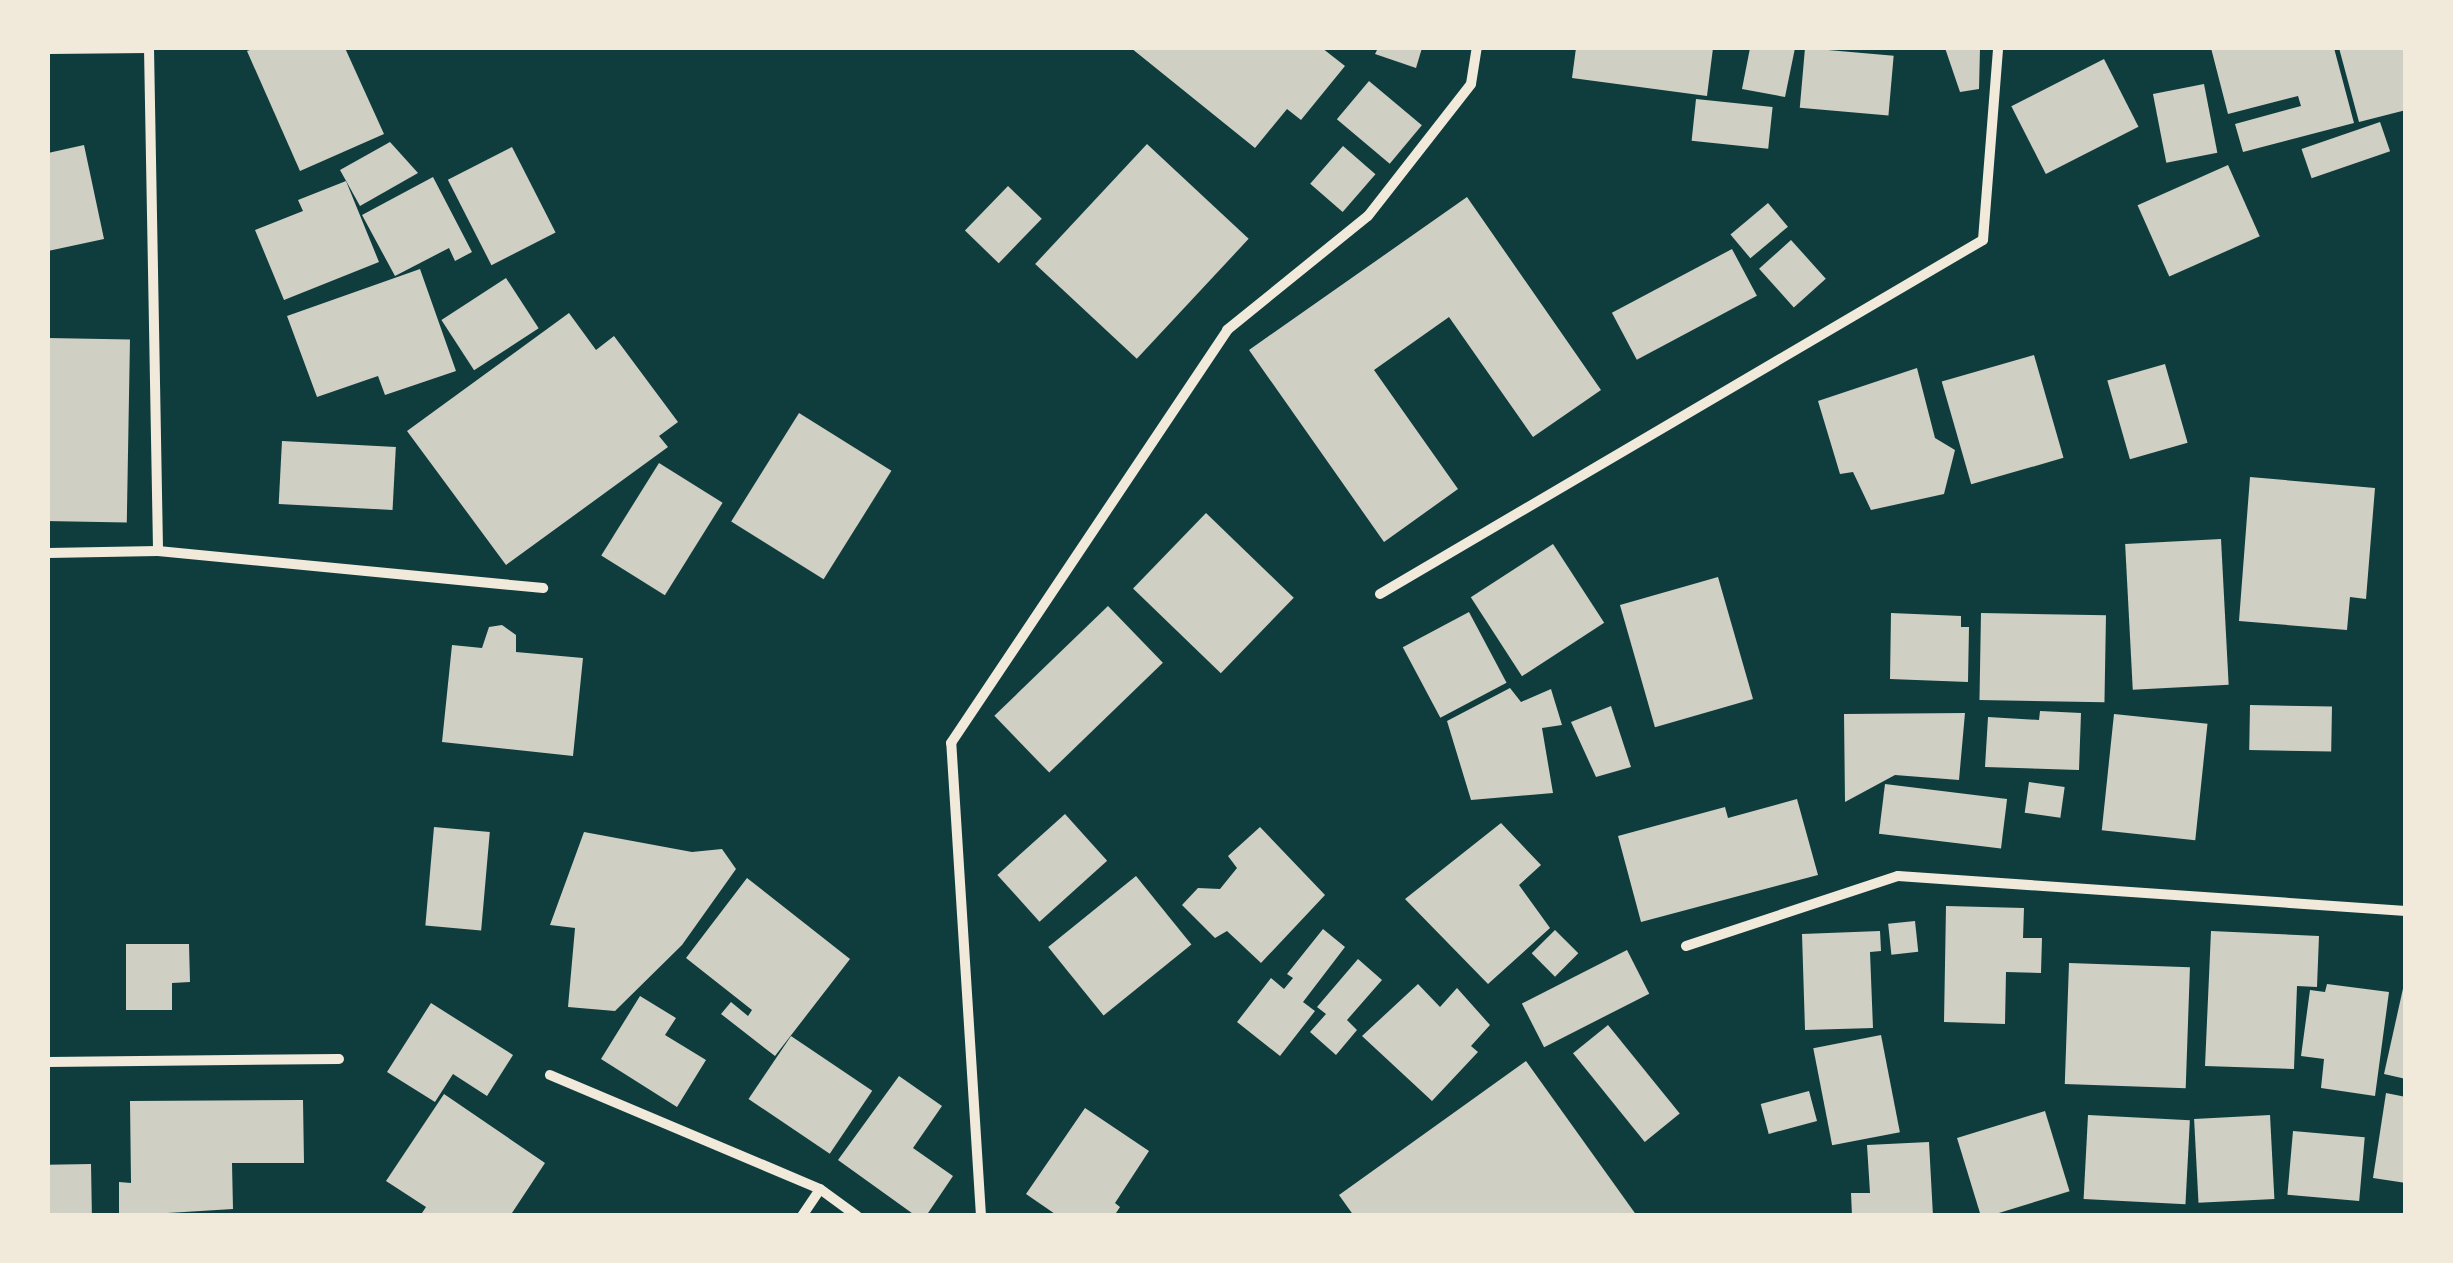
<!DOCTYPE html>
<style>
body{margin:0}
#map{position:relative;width:2453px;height:1263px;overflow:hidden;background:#0f3d3e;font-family:Figtree,sans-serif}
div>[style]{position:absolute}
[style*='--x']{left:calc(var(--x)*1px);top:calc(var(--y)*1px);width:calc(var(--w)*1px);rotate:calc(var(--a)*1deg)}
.building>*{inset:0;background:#cfcfc3;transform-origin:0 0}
.minor>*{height:10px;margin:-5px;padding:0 5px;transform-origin:5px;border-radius:5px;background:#f1e9da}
span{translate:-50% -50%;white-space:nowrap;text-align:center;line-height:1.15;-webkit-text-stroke:8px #f1e9da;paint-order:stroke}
.frame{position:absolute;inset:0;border:50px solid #f1e9da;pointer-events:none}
</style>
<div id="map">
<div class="building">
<i style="clip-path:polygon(255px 48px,345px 48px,384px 134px,300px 171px,247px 51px)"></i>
<i style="clip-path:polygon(1131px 48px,1322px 48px,1345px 66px,1301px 120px,1287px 109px,1255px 148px)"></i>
<i style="clip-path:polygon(1378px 48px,1422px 48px,1416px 68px,1375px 54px)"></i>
<i style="clip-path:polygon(1576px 48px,1713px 48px,1707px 96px,1572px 78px)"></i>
<i style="clip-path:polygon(1750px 48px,1795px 48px,1785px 97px,1742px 89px)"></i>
<i style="left:1805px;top:48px;width:89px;height:60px;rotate:5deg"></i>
<i style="clip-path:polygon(1945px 48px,1980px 48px,1979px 89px,1960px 92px)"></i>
<i style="clip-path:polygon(2211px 48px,2334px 48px,2354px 123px,2243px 152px,2235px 124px,2301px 106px,2298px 96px,2228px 114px)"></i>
<i style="clip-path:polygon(2339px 48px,2406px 48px,2406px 110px,2359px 122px)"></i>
<i style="left:2104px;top:59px;width:76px;height:104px;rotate:63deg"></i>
<i style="left:1369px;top:81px;width:69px;height:50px;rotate:40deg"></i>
<i style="left:2204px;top:84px;width:70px;height:52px;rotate:79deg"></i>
<i style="left:1696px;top:99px;width:77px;height:42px;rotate:6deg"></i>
<i style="left:2380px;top:122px;width:31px;height:83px;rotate:71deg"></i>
<i style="clip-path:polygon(390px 142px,418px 173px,360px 206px,340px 170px)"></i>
<i style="left:1147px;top:144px;width:139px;height:164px;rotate:43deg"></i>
<i style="clip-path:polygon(84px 145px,104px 239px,48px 251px,48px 153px)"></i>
<i style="left:1343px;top:146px;width:43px;height:50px;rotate:41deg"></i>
<i style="left:512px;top:147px;width:96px;height:72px;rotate:63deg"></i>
<i style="left:2228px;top:165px;width:78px;height:99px;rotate:66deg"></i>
<i style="clip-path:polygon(433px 177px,472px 252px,455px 261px,449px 248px,395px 276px,362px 215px)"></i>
<i style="clip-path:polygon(346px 181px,379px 262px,284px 300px,255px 230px,303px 211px,298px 200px)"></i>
<i style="left:1008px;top:186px;width:47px;height:62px;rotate:44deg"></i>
<i style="clip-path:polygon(1467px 197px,1601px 390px,1533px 437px,1449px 317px,1374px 370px,1458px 489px,1384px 542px,1249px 350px)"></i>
<i style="left:1768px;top:203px;width:31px;height:49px;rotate:50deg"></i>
<i style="left:1791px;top:240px;width:52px;height:43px;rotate:48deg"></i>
<i style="left:1732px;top:249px;width:53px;height:136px;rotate:62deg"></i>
<i style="clip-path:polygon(420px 269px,456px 371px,385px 395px,378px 376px,317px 397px,287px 316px)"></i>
<i style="left:506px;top:278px;width:60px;height:77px;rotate:57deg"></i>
<i style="clip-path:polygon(569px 313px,596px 350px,614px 336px,678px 422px,659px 436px,668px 447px,506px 565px,407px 431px)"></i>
<i style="left:48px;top:338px;width:82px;height:183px;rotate:1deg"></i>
<i style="left:2034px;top:355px;width:107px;height:96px;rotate:74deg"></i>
<i style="left:2165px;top:364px;width:82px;height:60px;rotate:74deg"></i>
<i style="clip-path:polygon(1917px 368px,1935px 438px,1955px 450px,1944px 494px,1871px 510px,1853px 472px,1840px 474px,1818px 401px)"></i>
<i style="left:799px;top:413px;width:109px;height:128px;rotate:32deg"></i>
<i style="left:282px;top:441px;width:114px;height:63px;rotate:3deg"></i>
<i style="left:659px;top:463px;width:75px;height:109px;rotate:32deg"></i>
<i style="clip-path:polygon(2250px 477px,2375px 488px,2366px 599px,2350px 597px,2347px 630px,2239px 621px)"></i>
<i style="left:1206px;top:513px;width:122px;height:105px;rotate:44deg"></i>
<i style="left:2221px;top:539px;width:146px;height:96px;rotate:87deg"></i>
<i style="left:1553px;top:544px;width:94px;height:98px;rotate:57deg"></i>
<i style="left:1718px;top:577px;width:127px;height:102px;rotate:74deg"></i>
<i style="left:1108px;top:606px;width:79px;height:158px;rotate:46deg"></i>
<i style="left:1469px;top:612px;width:80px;height:75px;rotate:62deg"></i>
<i style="clip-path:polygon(1891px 613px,1961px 616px,1961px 627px,1969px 627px,1968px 682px,1890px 679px)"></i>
<i style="left:1981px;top:613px;width:125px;height:87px;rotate:1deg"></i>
<i style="clip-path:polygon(502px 625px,516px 635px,516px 652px,583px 658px,573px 756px,442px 742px,452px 645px,482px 648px,489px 627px)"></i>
<i style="clip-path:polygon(1510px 688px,1521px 702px,1551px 689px,1562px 725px,1542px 728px,1553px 793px,1471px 800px,1447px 721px)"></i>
<i style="left:2250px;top:705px;width:82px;height:45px;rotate:1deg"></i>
<i style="clip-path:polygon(1611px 706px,1631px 767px,1596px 777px,1571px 722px)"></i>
<i style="clip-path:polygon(2040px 711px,2081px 713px,2079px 770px,1985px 767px,1988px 717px,2039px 720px)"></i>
<i style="clip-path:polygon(1965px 713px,1959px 780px,1895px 775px,1845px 802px,1844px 714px)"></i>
<i style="left:2114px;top:714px;width:94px;height:117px;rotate:6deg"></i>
<i style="left:2029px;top:782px;width:36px;height:31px;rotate:8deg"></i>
<i style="left:1885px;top:784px;width:123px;height:50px;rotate:7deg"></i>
<i style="clip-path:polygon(1797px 799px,1818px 875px,1641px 922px,1618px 836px,1725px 807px,1728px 818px)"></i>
<i style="left:1065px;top:814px;width:63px;height:91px;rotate:48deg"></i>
<i style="clip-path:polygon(1501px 823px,1541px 865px,1519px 885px,1550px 928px,1488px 984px,1405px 899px)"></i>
<i style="left:434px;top:827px;width:56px;height:99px;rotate:5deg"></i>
<i style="clip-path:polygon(1260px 827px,1325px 895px,1261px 963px,1227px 931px,1215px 938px,1182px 905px,1198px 888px,1220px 889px,1237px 868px,1228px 856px)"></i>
<i style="clip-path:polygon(584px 832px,692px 852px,722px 849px,736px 869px,682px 945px,615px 1011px,568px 1007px,575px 928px,550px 925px)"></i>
<i style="left:1136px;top:876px;width:88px;height:113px;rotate:51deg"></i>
<i style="clip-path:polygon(747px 878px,850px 959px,775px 1056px,721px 1014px,731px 1002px,748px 1016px,752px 1010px,686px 958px)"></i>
<i style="clip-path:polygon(1946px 906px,2024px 908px,2023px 938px,2042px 938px,2041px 973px,2006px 972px,2005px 1024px,1944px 1022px)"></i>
<i style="left:1915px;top:921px;width:31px;height:27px;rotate:84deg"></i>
<i style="clip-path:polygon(1323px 929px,1345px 947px,1303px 1002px,1315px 1011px,1280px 1056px,1237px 1022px,1271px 978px,1284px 989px,1293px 978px,1287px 974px)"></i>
<i style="left:1555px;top:930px;width:33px;height:33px;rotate:45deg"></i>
<i style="clip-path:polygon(1880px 931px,1881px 951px,1870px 952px,1873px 1028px,1805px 1030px,1802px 934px)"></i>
<i style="clip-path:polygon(2211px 931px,2319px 936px,2317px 987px,2297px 986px,2294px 1069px,2205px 1066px)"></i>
<i style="clip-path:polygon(126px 944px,189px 944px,190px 982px,172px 983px,172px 1010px,126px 1010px)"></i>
<i style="left:1627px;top:950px;width:49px;height:118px;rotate:63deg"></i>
<i style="clip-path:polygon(1358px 959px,1382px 980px,1347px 1020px,1357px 1030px,1336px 1055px,1310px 1032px,1326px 1014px,1317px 1007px)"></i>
<i style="left:2069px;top:963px;width:121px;height:121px;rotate:2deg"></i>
<i style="clip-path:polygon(1418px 984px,1440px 1007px,1457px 988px,1490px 1025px,1471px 1046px,1478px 1052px,1432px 1101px,1362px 1036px)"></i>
<i style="clip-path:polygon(2327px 984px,2389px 992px,2375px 1096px,2321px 1088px,2324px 1059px,2301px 1056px,2310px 990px,2325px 992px)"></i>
<i style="clip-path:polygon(2404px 984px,2406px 984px,2406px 1079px,2384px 1074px)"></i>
<i style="clip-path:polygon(640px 996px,676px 1018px,665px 1035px,706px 1060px,677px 1107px,601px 1059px)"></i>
<i style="clip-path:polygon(431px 1003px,513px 1055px,487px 1096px,453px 1074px,435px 1102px,387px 1072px)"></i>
<i style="left:1608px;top:1025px;width:114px;height:45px;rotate:51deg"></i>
<i style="left:1881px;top:1035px;width:99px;height:69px;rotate:79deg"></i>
<i style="left:791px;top:1036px;width:98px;height:76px;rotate:34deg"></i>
<i style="clip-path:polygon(1526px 1061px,1637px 1216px,1354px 1216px,1339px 1195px)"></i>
<i style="clip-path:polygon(899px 1076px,942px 1106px,913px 1148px,953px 1176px,926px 1216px,916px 1216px,838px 1160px)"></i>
<i style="left:1809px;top:1091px;width:31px;height:50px;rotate:75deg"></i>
<i style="clip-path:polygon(2386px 1093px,2406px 1097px,2406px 1183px,2373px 1178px)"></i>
<i style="clip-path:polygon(444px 1094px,545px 1163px,510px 1216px,420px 1216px,426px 1207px,386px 1181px)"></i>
<i style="clip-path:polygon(303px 1100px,304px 1163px,232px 1163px,233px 1209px,119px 1216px,119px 1182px,131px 1183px,130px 1101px)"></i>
<i style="clip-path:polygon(1085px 1108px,1149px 1151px,1115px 1203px,1120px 1207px,1114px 1216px,1058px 1216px,1026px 1194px)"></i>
<i style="left:2045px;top:1111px;width:84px;height:92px;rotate:73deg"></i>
<i style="left:2088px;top:1115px;width:102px;height:84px;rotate:3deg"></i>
<i style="left:2270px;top:1115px;width:84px;height:76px;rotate:87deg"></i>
<i style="left:2293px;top:1131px;width:72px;height:64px;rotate:5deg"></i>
<i style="clip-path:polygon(1929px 1142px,1933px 1216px,1852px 1216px,1851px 1193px,1870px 1193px,1867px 1145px)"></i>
<i style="left:91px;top:1164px;width:52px;height:43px;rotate:89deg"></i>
</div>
<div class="minor">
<i style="--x:149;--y:48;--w:503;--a:88.97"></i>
<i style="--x:48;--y:49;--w:101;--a:-0.6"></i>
<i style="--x:48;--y:553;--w:110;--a:-1"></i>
<i style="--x:158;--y:551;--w:387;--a:5.5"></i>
<i style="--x:1380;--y:594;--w:699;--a:-30.42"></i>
<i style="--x:1983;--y:240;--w:193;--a:-85.5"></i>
<i style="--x:1686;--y:946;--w:223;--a:-18.3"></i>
<i style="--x:1898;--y:876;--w:509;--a:3.94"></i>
<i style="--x:48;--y:1062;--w:291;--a:-0.6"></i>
<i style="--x:550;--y:1075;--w:293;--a:22.9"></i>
<i style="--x:820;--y:1189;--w:46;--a:36.1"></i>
<i style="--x:802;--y:1216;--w:32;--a:-56"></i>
<i style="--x:981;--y:1216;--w:474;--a:-93.6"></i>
<i style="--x:951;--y:743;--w:497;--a:-56.2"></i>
<i style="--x:1227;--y:330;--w:181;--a:-39"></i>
<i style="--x:1368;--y:216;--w:167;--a:-52"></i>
<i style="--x:1471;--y:84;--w:36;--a:-81"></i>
</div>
<div class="frame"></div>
</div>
